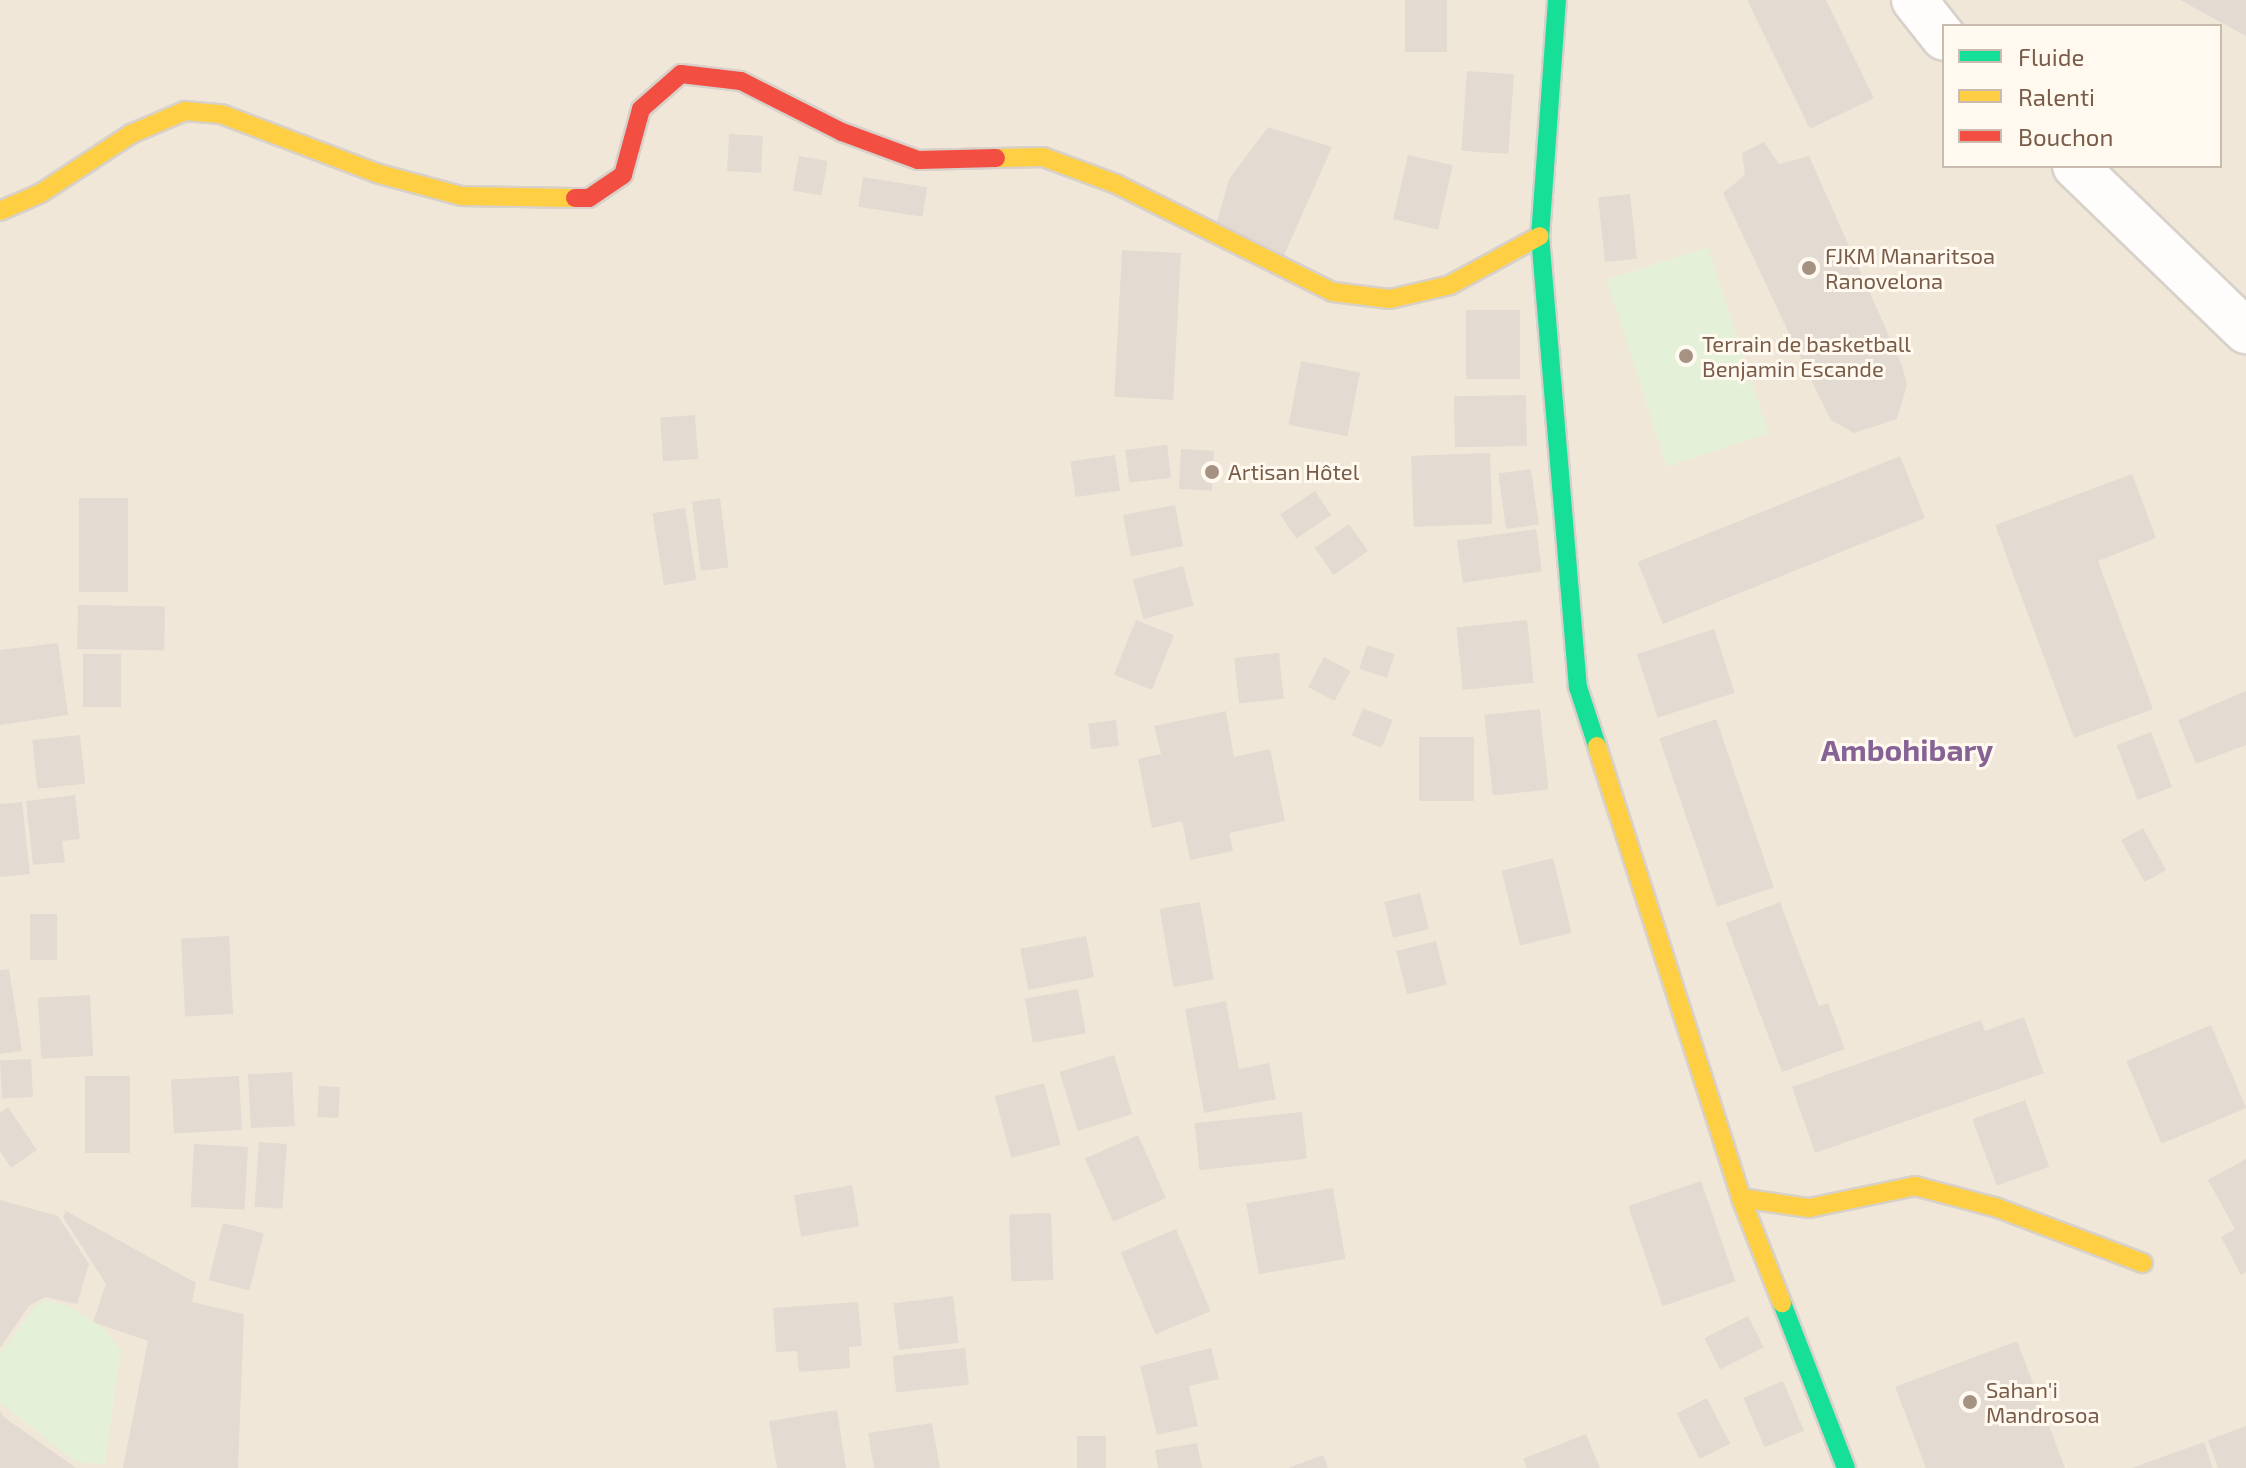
<!DOCTYPE html>
<meta charset="utf-8">
<style>
body{margin:0}
#map{position:relative;width:2246px;height:1468px;overflow:hidden;background:#f8f4ec;font-family:"Exo 2",sans-serif}
div>[style]{position:absolute}
[style*='--x']{left:calc(var(--x)*1px);top:calc(var(--y)*1px);width:calc(var(--w)*1px);rotate:calc(var(--a)*1deg)}
.residential>*{inset:0;background:#f1e7d9}
.green>*{inset:0;background:#e4f0d7;transform-origin:0 0}
.building>*{inset:0;background:#e3dad1;transform-origin:0 0}
.roads{filter:drop-shadow(2px 0 #d7d1ca) drop-shadow(-2px 0 #d7d1ca) drop-shadow(0 2px #d7d1ca) drop-shadow(0 -2px #d7d1ca)}
.street>*{height:44px;margin:-22px;padding:0 22px;transform-origin:22px;border-radius:22px;background:#fefdfc}
.fast>*{height:18px;margin:-9px;padding:0 9px;transform-origin:9px;border-radius:9px;background:#16e098}
.slow>*{height:18px;margin:-9px;padding:0 9px;transform-origin:9px;border-radius:9px;background:#ffcf43}
.jam>*{height:18px;margin:-9px;padding:0 9px;transform-origin:9px;border-radius:9px;background:#f24e42}
.dots>*{width:22px;height:22px;translate:-50% -50%;box-sizing:border-box;border:4px solid #fff9ef;border-radius:50%}
span{translate:-50% -50%;white-space:nowrap;text-align:center;line-height:1.15;-webkit-text-stroke:6px #fff9ef;paint-order:stroke}
.poi-label{font-size:22px;color:#795d4a}
.left{translate:0 -50%;text-align:left}
.district-label{font-size:30px;color:#866295;font-weight:700}
.legend{position:absolute;left:1942px;top:24px;width:280px;height:144px;box-sizing:border-box;background:#fff9ef;border:2px solid #c9bbad;margin:0;padding:10px 14px;list-style:none;font-size:24px;color:#795d4a}
.legend li{display:flex;align-items:center;gap:16px;height:40px}
.legend b{width:40px;border:2px solid #c9bbad}
</style>
<div id="map">
<div class="residential">
<i style="clip-path:polygon(evenodd,0 0,2246px 0,2246px 1468px,0 1468px,0 0,1944px 26px,2220px 26px,2220px 166px,1944px 166px,1944px 26px)"></i>
</div>
<div class="green">
<i style="left:1708px;top:247px;width:196px;height:107px;rotate:72deg"></i>
<i style="clip-path:polygon(46px 1300px,70px 1307px,103px 1328px,121px 1351px,105px 1464px,76px 1462px,0 1403px,0 1354px,35px 1306px)"></i>
</div>
<div class="building">
<i style="left:1405px;top:0;width:42px;height:52px"></i>
<i style="clip-path:polygon(1747px 0,1826px 0,1874px 98px,1810px 129px)"></i>
<i style="clip-path:polygon(2180px 0,2246px 0,2246px 36px)"></i>
<i style="left:1467px;top:71px;width:47px;height:80px;rotate:4deg"></i>
<i style="clip-path:polygon(1268px 127px,1332px 147px,1282px 260px,1215px 229px,1229px 179px)"></i>
<i style="left:729px;top:134px;width:34px;height:37px;rotate:3deg"></i>
<i style="clip-path:polygon(1764px 142px,1779px 164px,1809px 156px,1902px 365px,1907px 385px,1897px 419px,1854px 433px,1831px 420px,1811px 380px,1723px 193px,1745px 175px,1742px 153px)"></i>
<i style="left:1408px;top:155px;width:46px;height:66px;rotate:13deg"></i>
<i style="left:799px;top:156px;width:29px;height:35px;rotate:10deg"></i>
<i style="left:863px;top:177px;width:65px;height:30px;rotate:9deg"></i>
<i style="left:1630px;top:194px;width:65px;height:32px;rotate:84deg"></i>
<i style="left:1122px;top:250px;width:59px;height:147px;rotate:3deg"></i>
<i style="left:1466px;top:310px;width:54px;height:69px"></i>
<i style="left:1301px;top:361px;width:60px;height:65px;rotate:11deg"></i>
<i style="left:1526px;top:395px;width:51px;height:72px;rotate:89deg"></i>
<i style="left:695px;top:415px;width:44px;height:35px;rotate:86deg"></i>
<i style="left:1167px;top:445px;width:33px;height:42px;rotate:83deg"></i>
<i style="left:1181px;top:449px;width:33px;height:40px;rotate:3deg"></i>
<i style="left:1490px;top:453px;width:71px;height:79px;rotate:88deg"></i>
<i style="left:1115px;top:455px;width:36px;height:45px;rotate:82deg"></i>
<i style="left:1900px;top:456px;width:67px;height:283px;rotate:68deg"></i>
<i style="left:1531px;top:469px;width:56px;height:33px;rotate:82deg"></i>
<i style="clip-path:polygon(2132px 474px,2156px 538px,2098px 561px,2153px 709px,2074px 738px,1995px 525px)"></i>
<i style="left:1315px;top:491px;width:29px;height:42px;rotate:56deg"></i>
<i style="left:79px;top:498px;width:49px;height:94px"></i>
<i style="left:720px;top:498px;width:70px;height:28px;rotate:83deg"></i>
<i style="left:1175px;top:505px;width:42px;height:53px;rotate:79deg"></i>
<i style="left:685px;top:508px;width:73px;height:33px;rotate:81deg"></i>
<i style="left:1349px;top:524px;width:33px;height:42px;rotate:55deg"></i>
<i style="left:1536px;top:529px;width:43px;height:80px;rotate:82deg"></i>
<i style="left:1183px;top:566px;width:41px;height:52px;rotate:75deg"></i>
<i style="left:78px;top:605px;width:87px;height:44px;rotate:1deg"></i>
<i style="left:1136px;top:620px;width:41px;height:59px;rotate:22deg"></i>
<i style="left:1527px;top:620px;width:63px;height:71px;rotate:84deg"></i>
<i style="left:1714px;top:629px;width:67px;height:81px;rotate:72deg"></i>
<i style="clip-path:polygon(58px 643px,68px 715px,0 725px,0 650px)"></i>
<i style="left:1367px;top:645px;width:29px;height:25px;rotate:18deg"></i>
<i style="left:1279px;top:653px;width:46px;height:45px;rotate:84deg"></i>
<i style="left:121px;top:654px;width:53px;height:38px;rotate:90deg"></i>
<i style="left:1324px;top:657px;width:30px;height:34px;rotate:28deg"></i>
<i style="clip-path:polygon(2246px 691px,2246px 745px,2196px 764px,2178px 720px)"></i>
<i style="left:1363px;top:708px;width:32px;height:30px;rotate:22deg"></i>
<i style="left:1540px;top:709px;width:81px;height:56px;rotate:84deg"></i>
<i style="clip-path:polygon(1226px 711px,1234px 757px,1270px 749px,1285px 821px,1229px 833px,1233px 851px,1190px 860px,1182px 821px,1152px 828px,1138px 759px,1161px 754px,1154px 726px)"></i>
<i style="left:1716px;top:719px;width:178px;height:60px;rotate:71deg"></i>
<i style="left:1116px;top:720px;width:26px;height:28px;rotate:83deg"></i>
<i style="left:2151px;top:732px;width:59px;height:37px;rotate:69deg"></i>
<i style="left:80px;top:735px;width:49px;height:48px;rotate:84deg"></i>
<i style="left:1419px;top:737px;width:55px;height:64px"></i>
<i style="clip-path:polygon(75px 795px,80px 839px,62px 841px,65px 862px,33px 865px,26px 801px)"></i>
<i style="clip-path:polygon(22px 802px,30px 874px,0 877px,0 804px)"></i>
<i style="left:2143px;top:828px;width:48px;height:25px;rotate:61deg"></i>
<i style="left:1553px;top:858px;width:77px;height:53px;rotate:76deg"></i>
<i style="left:1420px;top:893px;width:37px;height:37px;rotate:76deg"></i>
<i style="left:1200px;top:902px;width:79px;height:41px;rotate:80deg"></i>
<i style="clip-path:polygon(1780px 902px,1819px 1006px,1828px 1003px,1845px 1049px,1782px 1072px,1726px 923px)"></i>
<i style="left:57px;top:914px;width:46px;height:27px;rotate:90deg"></i>
<i style="left:229px;top:936px;width:78px;height:48px;rotate:87deg"></i>
<i style="left:1086px;top:936px;width:42px;height:67px;rotate:79deg"></i>
<i style="left:1436px;top:941px;width:45px;height:41px;rotate:76deg"></i>
<i style="clip-path:polygon(9px 969px,22px 1051px,0 1054px,0 970px)"></i>
<i style="left:1078px;top:989px;width:45px;height:54px;rotate:80deg"></i>
<i style="left:90px;top:995px;width:61px;height:52px;rotate:87deg"></i>
<i style="clip-path:polygon(1226px 1001px,1239px 1069px,1269px 1063px,1276px 1099px,1204px 1113px,1185px 1009px)"></i>
<i style="clip-path:polygon(2024px 1017px,2044px 1073px,1815px 1153px,1792px 1087px,1981px 1020px,1985px 1031px)"></i>
<i style="left:2211px;top:1025px;width:90px;height:92px;rotate:67deg"></i>
<i style="left:1114px;top:1055px;width:62px;height:57px;rotate:73deg"></i>
<i style="left:31px;top:1059px;width:38px;height:31px;rotate:87deg"></i>
<i style="left:292px;top:1072px;width:54px;height:44px;rotate:87deg"></i>
<i style="left:85px;top:1076px;width:45px;height:77px"></i>
<i style="left:239px;top:1076px;width:54px;height:68px;rotate:87deg"></i>
<i style="left:1044px;top:1083px;width:64px;height:51px;rotate:75deg"></i>
<i style="left:319px;top:1086px;width:21px;height:31px;rotate:3deg"></i>
<i style="left:2025px;top:1100px;width:71px;height:56px;rotate:70deg"></i>
<i style="clip-path:polygon(8px 1107px,37px 1150px,11px 1168px,0 1151px,0 1113px)"></i>
<i style="left:1302px;top:1112px;width:47px;height:108px;rotate:84deg"></i>
<i style="left:1138px;top:1135px;width:69px;height:58px;rotate:66deg"></i>
<i style="left:259px;top:1142px;width:28px;height:65px;rotate:4deg"></i>
<i style="left:194px;top:1144px;width:54px;height:63px;rotate:3deg"></i>
<i style="clip-path:polygon(2246px 1159px,2246px 1272px,2241px 1275px,2221px 1237px,2235px 1229px,2208px 1180px)"></i>
<i style="left:1701px;top:1181px;width:106px;height:77px;rotate:71deg"></i>
<i style="left:852px;top:1185px;width:42px;height:59px;rotate:80deg"></i>
<i style="left:1333px;top:1188px;width:72px;height:88px;rotate:80deg"></i>
<i style="clip-path:polygon(0 1200px,58px 1216px,89px 1264px,77px 1304px,45px 1297px,29px 1306px,0 1348px)"></i>
<i style="clip-path:polygon(66px 1211px,196px 1283px,192px 1302px,244px 1314px,238px 1468px,123px 1468px,148px 1341px,93px 1322px,106px 1284px,63px 1217px)"></i>
<i style="left:1051px;top:1213px;width:67px;height:42px;rotate:88deg"></i>
<i style="left:223px;top:1223px;width:42px;height:59px;rotate:14deg"></i>
<i style="left:1176px;top:1229px;width:89px;height:60px;rotate:67deg"></i>
<i style="left:953px;top:1296px;width:47px;height:60px;rotate:83deg"></i>
<i style="clip-path:polygon(858px 1302px,862px 1346px,849px 1347px,850px 1368px,799px 1372px,797px 1351px,776px 1352px,773px 1308px)"></i>
<i style="left:1748px;top:1316px;width:35px;height:49px;rotate:63deg"></i>
<i style="clip-path:polygon(2017px 1341px,2065px 1468px,1926px 1468px,1895px 1387px)"></i>
<i style="left:965px;top:1348px;width:37px;height:73px;rotate:84deg"></i>
<i style="clip-path:polygon(1211px 1348px,1219px 1379px,1189px 1386px,1198px 1426px,1157px 1435px,1140px 1366px)"></i>
<i style="left:1783px;top:1381px;width:54px;height:43px;rotate:67deg"></i>
<i style="left:1707px;top:1398px;width:51px;height:34px;rotate:63deg"></i>
<i style="clip-path:polygon(837px 1410px,846px 1468px,777px 1468px,769px 1421px)"></i>
<i style="clip-path:polygon(0 1411px,5px 1418px,76px 1468px,0 1468px)"></i>
<i style="clip-path:polygon(932px 1423px,940px 1468px,874px 1468px,868px 1433px)"></i>
<i style="clip-path:polygon(2246px 1426px,2246px 1468px,2218px 1468px,2208px 1440px)"></i>
<i style="clip-path:polygon(1586px 1434px,1600px 1468px,1527px 1468px,1523px 1459px)"></i>
<i style="left:1077px;top:1436px;width:29px;height:32px"></i>
<i style="clip-path:polygon(2204px 1442px,2213px 1468px,2132px 1468px)"></i>
<i style="clip-path:polygon(1197px 1443px,1202px 1468px,1158px 1468px,1155px 1450px)"></i>
<i style="clip-path:polygon(1323px 1455px,1328px 1468px,1288px 1468px)"></i>
</div>
<div class="roads">
<div class="street">
<i style="--x:1914;--y:0;--w:48;--a:51.7"></i>
<i style="--x:2075;--y:166;--w:238;--a:44"></i>
</div>
<div class="fast">
<i style="--x:1557;--y:0;--w:237;--a:94.1"></i>
<i style="--x:1540;--y:236;--w:453;--a:85.2"></i>
<i style="--x:1578;--y:687;--w:62;--a:72.1"></i>
<i style="--x:1782;--y:1303;--w:177;--a:68.8"></i>
</div>
<div class="slow">
<i style="--x:996;--y:158;--w:47;--a:-1.2"></i>
<i style="--x:1043;--y:157;--w:78;--a:20.3"></i>
<i style="--x:1116;--y:184;--w:242;--a:26.5"></i>
<i style="--x:1333;--y:292;--w:57;--a:7"></i>
<i style="--x:1390;--y:299;--w:62;--a:-13.1"></i>
<i style="--x:1450;--y:285;--w:102;--a:-28.6"></i>
<i style="--x:0;--y:211;--w:45;--a:-23.7"></i>
<i style="--x:41;--y:193;--w:108;--a:-33.2"></i>
<i style="--x:131;--y:134;--w:59;--a:-23.1"></i>
<i style="--x:185;--y:111;--w:36;--a:5"></i>
<i style="--x:221;--y:114;--w:166;--a:20.8"></i>
<i style="--x:376;--y:173;--w:88;--a:15.1"></i>
<i style="--x:461;--y:196;--w:114;--a:1"></i>
<i style="--x:1597;--y:746;--w:474;--a:72.3"></i>
<i style="--x:1741;--y:1198;--w:113;--a:68.7"></i>
<i style="--x:1741;--y:1198;--w:69;--a:8.4"></i>
<i style="--x:1809;--y:1208;--w:108;--a:-11.7"></i>
<i style="--x:1915;--y:1186;--w:86;--a:14.8"></i>
<i style="--x:1998;--y:1208;--w:155;--a:20.8"></i>
</div>
<div class="jam">
<i style="--x:575;--y:198;--w:14;--a:0"></i>
<i style="--x:589;--y:198;--w:41;--a:-34.1"></i>
<i style="--x:623;--y:175;--w:68;--a:-74.7"></i>
<i style="--x:641;--y:109;--w:53;--a:-41.2"></i>
<i style="--x:681;--y:74;--w:60;--a:6.7"></i>
<i style="--x:741;--y:81;--w:113;--a:26.8"></i>
<i style="--x:842;--y:132;--w:81;--a:20.2"></i>
<i style="--x:918;--y:160;--w:78;--a:-1.5"></i>
</div>
</div>
<div class="dots">
<i style="left:1809px;top:268px;background:#a59283"></i>
<i style="left:1686px;top:356px;background:#a59283"></i>
<i style="left:1212px;top:472px;background:#a59283"></i>
<i style="left:1970px;top:1402px;background:#a59283"></i>
</div>
<div class="poi-label">
<span class="left" style="left:1825px;top:268px">FJKM Manaritsoa<br>Ranovelona</span>
<span class="left" style="left:1702px;top:356px">Terrain de basketball<br>Benjamin Escande</span>
<span class="left" style="left:1228px;top:472px">Artisan Hôtel</span>
<span class="left" style="left:1986px;top:1402px">Sahan'i<br>Mandrosoa</span>
</div>
<div class="district-label">
<span style="left:1907px;top:749px">Ambohibary</span>
</div>
<ul class="legend">
<li><b style="height:10px;background:#16e098"></b>Fluide</li>
<li><b style="height:10px;background:#ffcf43"></b>Ralenti</li>
<li><b style="height:10px;background:#f24e42"></b>Bouchon</li>
</ul>
</div>
